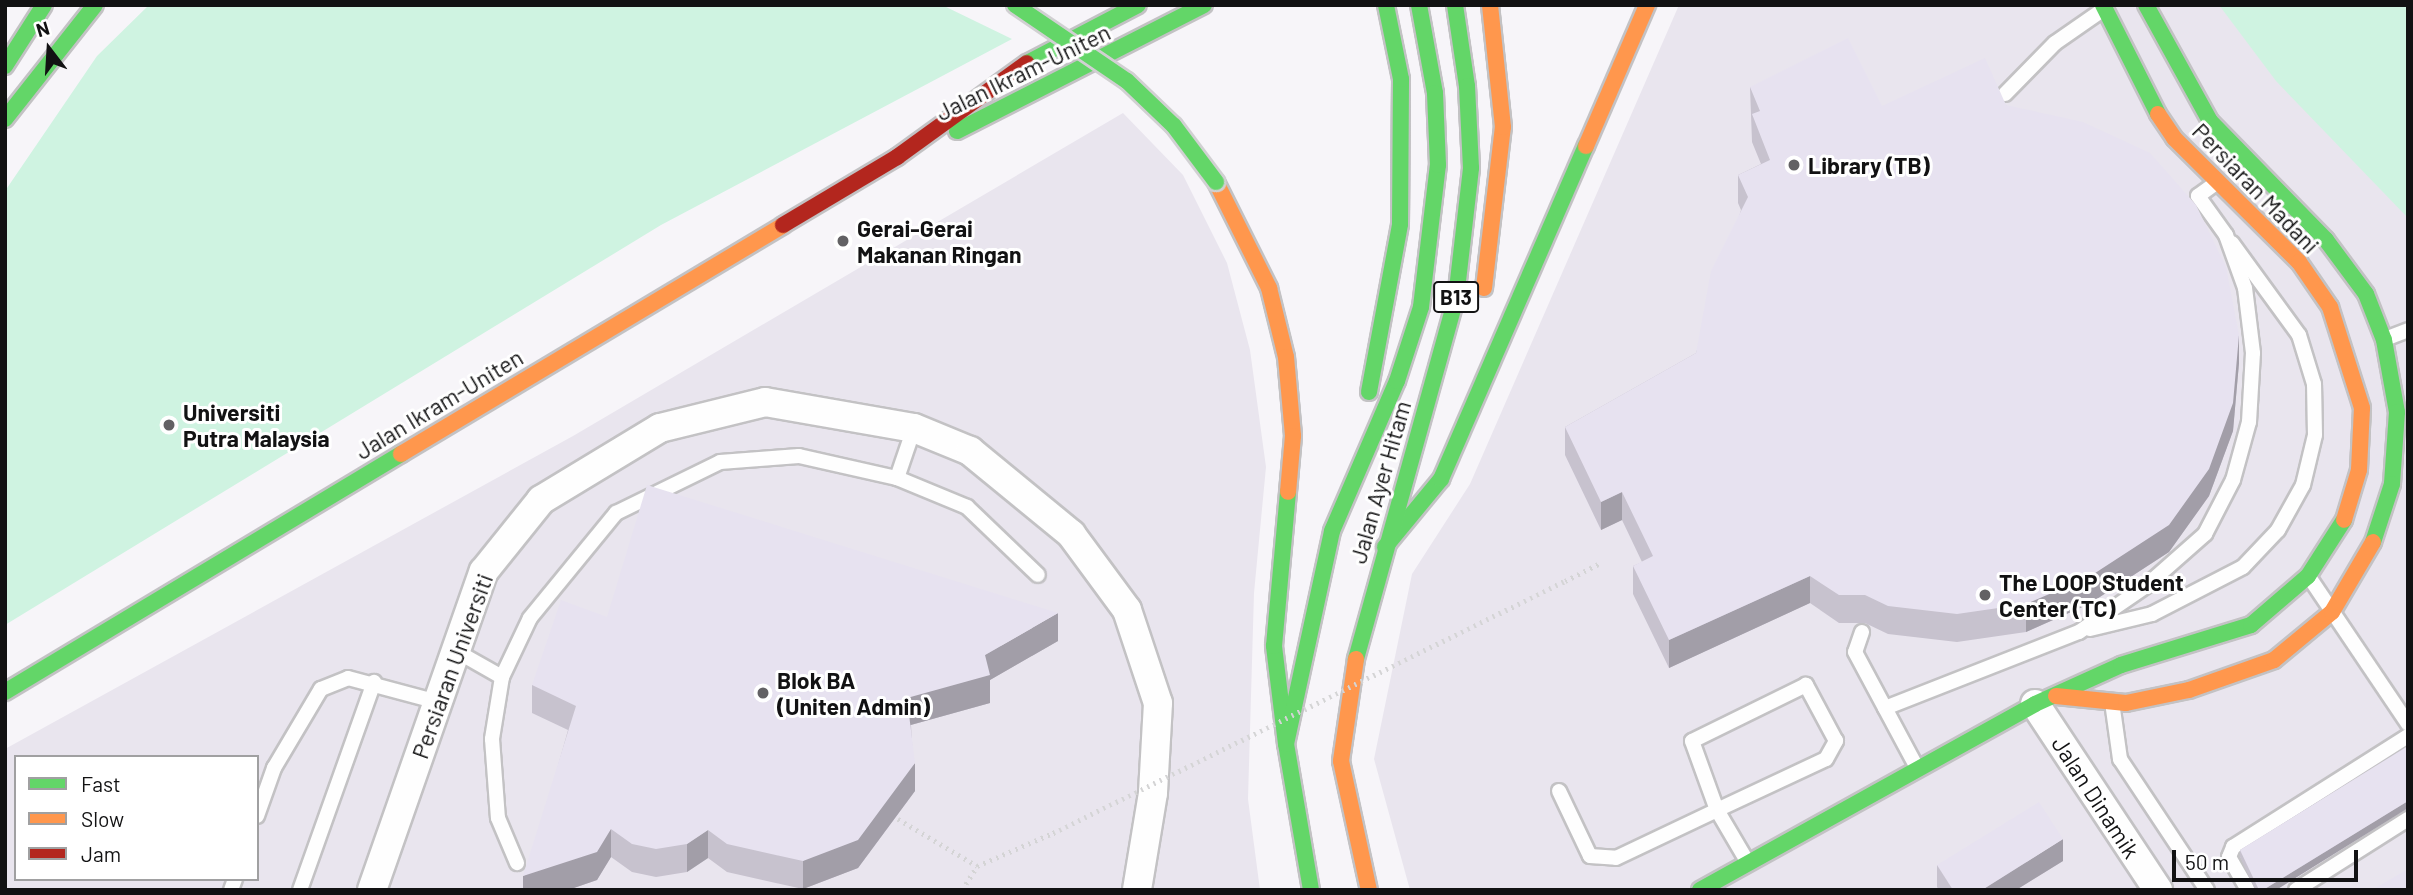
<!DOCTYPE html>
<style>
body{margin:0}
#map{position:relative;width:2413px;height:895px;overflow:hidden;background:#f7f5f9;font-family:Barlow,sans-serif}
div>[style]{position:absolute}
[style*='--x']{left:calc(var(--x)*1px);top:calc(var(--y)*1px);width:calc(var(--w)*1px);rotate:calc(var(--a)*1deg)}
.built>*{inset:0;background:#e9e5ee}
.green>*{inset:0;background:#cff3e1}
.path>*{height:4.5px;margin-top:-2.25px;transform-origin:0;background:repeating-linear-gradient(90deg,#d4d4d5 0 2px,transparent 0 7px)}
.roads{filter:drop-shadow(2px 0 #c3c2c4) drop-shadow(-2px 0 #c3c2c4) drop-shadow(0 2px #c3c2c4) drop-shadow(0 -2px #c3c2c4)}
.lane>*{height:14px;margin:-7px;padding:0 7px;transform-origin:7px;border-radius:7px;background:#fefefe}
.street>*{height:28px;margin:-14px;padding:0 14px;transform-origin:14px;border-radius:14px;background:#fefefe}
.fast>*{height:16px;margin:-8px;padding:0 8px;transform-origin:8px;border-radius:8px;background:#63d668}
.slow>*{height:16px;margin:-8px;padding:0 8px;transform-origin:8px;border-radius:8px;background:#ff974d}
.jam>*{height:16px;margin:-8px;padding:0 8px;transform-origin:8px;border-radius:8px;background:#b3261e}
.path-bridge>*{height:4.5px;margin-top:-2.25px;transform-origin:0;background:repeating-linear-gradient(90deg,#d4d4d5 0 2px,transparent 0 7px)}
.bridges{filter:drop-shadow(2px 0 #d1d0d2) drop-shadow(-2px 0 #d1d0d2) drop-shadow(0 2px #d1d0d2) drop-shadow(0 -2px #d1d0d2)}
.fast-bridge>*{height:16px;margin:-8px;padding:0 8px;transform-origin:8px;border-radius:8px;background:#63d668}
.wall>*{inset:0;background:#c7c2ce}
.shaded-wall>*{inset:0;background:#a29ea8}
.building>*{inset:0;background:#e7e2f0}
.dots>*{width:19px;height:19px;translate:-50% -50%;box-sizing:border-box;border:4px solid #fff;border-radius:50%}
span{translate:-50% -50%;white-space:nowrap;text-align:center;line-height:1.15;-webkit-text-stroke:6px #fff;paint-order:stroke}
.shield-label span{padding:2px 5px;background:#fff;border:2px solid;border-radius:5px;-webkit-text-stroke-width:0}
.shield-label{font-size:21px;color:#121213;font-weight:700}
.street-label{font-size:23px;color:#121213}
.poi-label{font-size:23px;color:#121213;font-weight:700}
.left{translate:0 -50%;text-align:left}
.frame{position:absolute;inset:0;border:7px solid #121213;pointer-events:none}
.legend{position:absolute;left:14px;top:755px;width:245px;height:126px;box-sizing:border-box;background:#fff;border:2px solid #a0a0a1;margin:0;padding:9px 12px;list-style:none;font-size:21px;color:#121213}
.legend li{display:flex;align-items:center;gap:14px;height:35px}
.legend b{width:35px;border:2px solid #a0a0a1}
.north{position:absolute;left:14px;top:14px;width:70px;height:70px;-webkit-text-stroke:5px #fff;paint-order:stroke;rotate:343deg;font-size:19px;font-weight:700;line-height:28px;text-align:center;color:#121213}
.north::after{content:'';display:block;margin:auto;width:24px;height:32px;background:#121213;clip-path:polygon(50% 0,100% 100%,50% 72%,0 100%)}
.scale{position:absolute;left:2172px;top:850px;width:186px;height:32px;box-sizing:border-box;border:4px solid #121213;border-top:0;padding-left:9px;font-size:21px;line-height:24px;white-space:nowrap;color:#121213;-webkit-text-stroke:5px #fff;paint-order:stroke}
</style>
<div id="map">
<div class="built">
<i style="clip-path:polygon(1679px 5px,2408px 5px,2408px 890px,1410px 890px,1374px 759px,1412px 574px,1470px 484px)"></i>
<i style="clip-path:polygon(evenodd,1123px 113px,1183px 175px,1227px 263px,1250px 350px,1266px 467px,1254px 593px,1248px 799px,1260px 890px,5px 890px,5px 749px,573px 436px,1123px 113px,16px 757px,257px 757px,257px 879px,16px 879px,16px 757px)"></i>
</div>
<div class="green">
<i style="clip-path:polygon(149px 5px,942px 5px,1012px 39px,661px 225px,5px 625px,5px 191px,97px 56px)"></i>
<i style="clip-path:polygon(2219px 5px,2408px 5px,2408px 218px,2276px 81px)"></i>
</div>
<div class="path">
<i style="--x:1565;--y:581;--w:38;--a:-27"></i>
<i style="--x:898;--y:819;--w:92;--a:30.7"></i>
<i style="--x:977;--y:866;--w:83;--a:-23.5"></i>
<i style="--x:962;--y:890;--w:28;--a:-58"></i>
</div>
<div class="roads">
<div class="lane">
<i style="--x:2005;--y:94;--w:71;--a:-45.6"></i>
<i style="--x:2055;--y:43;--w:60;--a:-34.8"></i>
<i style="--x:2385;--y:339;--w:25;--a:-21"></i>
<i style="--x:897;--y:478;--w:53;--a:-71.2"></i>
<i style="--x:2309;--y:577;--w:177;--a:56"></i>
<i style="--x:2090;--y:629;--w:64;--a:-13.6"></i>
<i style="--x:2152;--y:614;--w:102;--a:-27.3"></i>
<i style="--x:2243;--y:567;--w:51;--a:-46.6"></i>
<i style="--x:2278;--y:530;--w:51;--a:-60.9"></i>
<i style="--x:2303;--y:485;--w:51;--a:-76.5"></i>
<i style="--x:2315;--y:435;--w:51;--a:-91.1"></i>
<i style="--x:2314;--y:384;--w:51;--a:-107"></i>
<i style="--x:2299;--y:335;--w:114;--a:-126.1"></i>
<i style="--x:1862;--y:632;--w:21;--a:109"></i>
<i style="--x:1855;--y:652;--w:129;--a:61.8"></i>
<i style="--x:456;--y:651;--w:53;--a:29.5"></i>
<i style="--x:502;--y:677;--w:65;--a:-64.6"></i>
<i style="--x:530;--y:618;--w:136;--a:-50.7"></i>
<i style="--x:616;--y:513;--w:116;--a:-26.1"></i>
<i style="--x:720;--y:462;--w:79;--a:-4.3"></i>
<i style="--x:799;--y:456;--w:100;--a:12.7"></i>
<i style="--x:897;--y:478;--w:76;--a:22.5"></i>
<i style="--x:967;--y:507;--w:98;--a:43.8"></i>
<i style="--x:502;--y:677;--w:63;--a:99.2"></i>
<i style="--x:492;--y:739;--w:79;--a:85.7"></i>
<i style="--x:498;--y:818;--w:49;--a:67.1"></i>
<i style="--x:2112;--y:702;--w:58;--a:82"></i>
<i style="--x:2120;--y:759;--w:157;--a:56.4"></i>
<i style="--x:1885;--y:708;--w:208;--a:-21.4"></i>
<i style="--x:2079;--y:632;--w:81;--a:-34.5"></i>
<i style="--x:2146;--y:586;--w:79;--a:-41.4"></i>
<i style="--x:2205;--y:534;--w:61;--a:-62.6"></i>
<i style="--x:2233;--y:480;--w:60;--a:-74.6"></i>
<i style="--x:2249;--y:422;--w:69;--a:-86.7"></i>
<i style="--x:2253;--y:353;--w:65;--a:-97"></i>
<i style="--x:2245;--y:288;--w:56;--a:-109.7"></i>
<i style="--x:2226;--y:235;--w:48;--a:-125.7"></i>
<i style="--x:2198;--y:196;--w:22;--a:-36"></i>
<i style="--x:1559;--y:791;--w:72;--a:64.5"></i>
<i style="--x:1590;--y:856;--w:26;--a:4"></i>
<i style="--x:1616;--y:858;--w:112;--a:-25.4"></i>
<i style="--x:1717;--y:810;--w:120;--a:-25.1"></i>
<i style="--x:1826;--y:759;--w:21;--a:-61"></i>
<i style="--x:1836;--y:741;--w:64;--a:-118.2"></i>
<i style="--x:1806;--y:685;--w:127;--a:153.8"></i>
<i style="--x:1692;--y:741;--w:73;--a:70.1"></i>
<i style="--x:1717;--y:810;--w:59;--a:59.5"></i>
<i style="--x:257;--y:816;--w:51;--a:-70.5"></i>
<i style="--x:274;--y:768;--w:92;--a:-59.3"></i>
<i style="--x:321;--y:689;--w:29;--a:-22"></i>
<i style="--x:348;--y:678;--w:93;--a:14.9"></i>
<i style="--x:231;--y:890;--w:12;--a:-70"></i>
<i style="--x:300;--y:890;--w:221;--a:-70.4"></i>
<i style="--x:2248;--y:890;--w:38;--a:-120"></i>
<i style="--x:2229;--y:857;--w:11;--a:-68"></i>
<i style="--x:2233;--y:847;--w:207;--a:-32.4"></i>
<i style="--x:2296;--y:890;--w:133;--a:-32.4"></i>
</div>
<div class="street">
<i style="--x:2035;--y:704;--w:223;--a:56.5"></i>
<i style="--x:372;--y:890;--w:338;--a:-70.7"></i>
<i style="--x:484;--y:571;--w:91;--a:-51.2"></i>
<i style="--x:541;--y:500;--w:139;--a:-31.2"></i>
<i style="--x:660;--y:428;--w:108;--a:-13.9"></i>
<i style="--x:765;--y:402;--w:151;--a:9.9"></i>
<i style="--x:914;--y:428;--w:61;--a:22.3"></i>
<i style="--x:970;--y:451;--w:131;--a:39.4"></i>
<i style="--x:1071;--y:534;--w:94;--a:53.6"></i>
<i style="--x:1127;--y:610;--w:98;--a:71.6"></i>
<i style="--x:1158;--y:703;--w:90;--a:93.2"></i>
<i style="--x:1153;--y:793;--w:98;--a:99.4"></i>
</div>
<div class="fast">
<i style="--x:1419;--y:5;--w:89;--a:79.7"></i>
<i style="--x:1455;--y:5;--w:82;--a:81.6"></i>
<i style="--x:2103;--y:5;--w:122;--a:63.2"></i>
<i style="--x:2146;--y:5;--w:132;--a:61.1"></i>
<i style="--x:2210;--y:121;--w:166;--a:45.7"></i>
<i style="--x:2326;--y:240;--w:67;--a:53.5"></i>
<i style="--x:2366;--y:294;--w:49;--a:68.6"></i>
<i style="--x:2384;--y:340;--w:73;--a:79.8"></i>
<i style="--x:2397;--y:412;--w:72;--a:94"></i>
<i style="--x:2392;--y:484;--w:61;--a:108.1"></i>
<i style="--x:1027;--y:63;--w:125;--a:-27.6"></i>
<i style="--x:5;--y:66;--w:72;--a:-57.4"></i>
<i style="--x:5;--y:119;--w:145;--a:-51.7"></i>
<i style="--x:957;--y:131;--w:277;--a:-27"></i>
<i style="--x:1369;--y:392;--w:171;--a:-79.5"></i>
<i style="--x:1400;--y:224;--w:145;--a:-89.6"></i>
<i style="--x:1401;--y:79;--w:76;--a:-101.5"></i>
<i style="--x:1385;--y:547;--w:88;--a:-50.5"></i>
<i style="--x:1441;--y:479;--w:363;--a:-66.5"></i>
<i style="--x:1356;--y:659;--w:375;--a:-74.5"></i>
<i style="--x:1456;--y:298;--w:131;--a:-83.4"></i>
<i style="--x:1471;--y:168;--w:82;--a:-92.8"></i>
<i style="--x:5;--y:692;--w:462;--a:-31"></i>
<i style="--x:1286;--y:744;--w:99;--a:-97"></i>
<i style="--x:1274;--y:646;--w:155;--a:-84.8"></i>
<i style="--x:1311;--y:890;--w:148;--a:-99.7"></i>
<i style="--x:1286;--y:744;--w:218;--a:-77.8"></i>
<i style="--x:1332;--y:531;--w:163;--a:-66.6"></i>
<i style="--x:1397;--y:381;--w:78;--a:-72"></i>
<i style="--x:1421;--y:307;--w:143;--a:-83.2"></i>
<i style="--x:1438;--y:165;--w:72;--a:-92.4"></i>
<i style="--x:1700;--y:890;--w:383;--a:-29"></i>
<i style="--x:2035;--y:704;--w:94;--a:-24.4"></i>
<i style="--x:2121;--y:665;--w:136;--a:-17.1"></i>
<i style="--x:2251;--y:625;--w:75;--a:-40.7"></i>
<i style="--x:2308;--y:576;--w:67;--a:-57.3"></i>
</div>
<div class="slow">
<i style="--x:2158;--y:114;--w:29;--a:56"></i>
<i style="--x:2174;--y:138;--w:176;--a:44.8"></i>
<i style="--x:2299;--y:262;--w:55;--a:55.4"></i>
<i style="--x:2330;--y:307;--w:106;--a:72.4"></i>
<i style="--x:2362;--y:408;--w:62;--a:92.8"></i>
<i style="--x:2359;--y:470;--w:52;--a:106.7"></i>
<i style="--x:1586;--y:146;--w:154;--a:-66.6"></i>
<i style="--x:1216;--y:182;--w:119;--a:63.4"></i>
<i style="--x:1269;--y:288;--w:71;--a:76.2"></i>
<i style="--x:1286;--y:357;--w:79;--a:84.9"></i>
<i style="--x:1293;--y:436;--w:56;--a:95.1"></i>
<i style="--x:1484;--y:288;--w:162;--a:-83.3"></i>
<i style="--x:1503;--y:127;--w:123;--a:-96.1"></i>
<i style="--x:401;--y:454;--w:445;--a:-30.9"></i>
<i style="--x:1356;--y:659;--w:103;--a:98.4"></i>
<i style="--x:1341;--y:761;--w:132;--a:77.8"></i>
<i style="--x:2056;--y:696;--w:70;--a:5.7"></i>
<i style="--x:2126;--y:703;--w:64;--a:-11.7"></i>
<i style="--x:2189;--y:690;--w:90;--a:-19.4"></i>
<i style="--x:2274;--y:660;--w:75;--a:-39.6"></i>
<i style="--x:2332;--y:612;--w:81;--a:-59.6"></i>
</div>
<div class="jam">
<i style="--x:783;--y:225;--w:133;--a:-30.8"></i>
<i style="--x:897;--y:157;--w:160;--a:-35.9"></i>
</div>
</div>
<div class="path-bridge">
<i style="--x:1053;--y:833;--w:571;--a:-26.21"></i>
</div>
<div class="bridges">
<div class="fast-bridge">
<i style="--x:1015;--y:5;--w:135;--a:34.2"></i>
<i style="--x:1127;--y:81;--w:65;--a:43.8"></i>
<i style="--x:1174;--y:126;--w:70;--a:53.1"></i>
</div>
</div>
<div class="wall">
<i style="clip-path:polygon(1750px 87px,1882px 106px,2006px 105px,2239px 363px,2233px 431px,2209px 496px,2169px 552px,2089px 604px,2026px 632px,1957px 642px,1888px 634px,1865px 623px,1839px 623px,1810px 603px,1669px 668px,1633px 594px,1633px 566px,1642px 562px,1622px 520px,1601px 530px,1565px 455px,1565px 427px,1696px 353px,1741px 210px,1738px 203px,1738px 175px,1761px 164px,1752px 142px)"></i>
<i style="clip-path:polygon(1058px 641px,990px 680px,990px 703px,911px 725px,915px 791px,858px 868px,803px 889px,727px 872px,708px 858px,687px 872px,656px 877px,632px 872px,611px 857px,597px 880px,568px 890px,523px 890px,568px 730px,532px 713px,532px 685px)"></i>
<i style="clip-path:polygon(2408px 746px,2408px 808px,2276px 890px,2255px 890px,2240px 857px,2240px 850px)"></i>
<i style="clip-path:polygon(2063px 861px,2016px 890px,1939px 890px,1937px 887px,1937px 865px)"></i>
</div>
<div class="shaded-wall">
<i style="clip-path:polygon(2239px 335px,2239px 363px,2233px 431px,2209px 496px,2169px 552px,2089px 604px,2026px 632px,2026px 604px)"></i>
<i style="clip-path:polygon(1622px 492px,1622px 520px,1601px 530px,1601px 502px)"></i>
<i style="clip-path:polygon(1810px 576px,1810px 603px,1669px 668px,1669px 640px)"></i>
<i style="clip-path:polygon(1058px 613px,1058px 641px,990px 680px,990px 703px,907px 726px,907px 698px,985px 655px)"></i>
<i style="clip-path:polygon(915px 763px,915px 791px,858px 868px,803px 889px,803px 861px)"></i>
<i style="clip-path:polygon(2408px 801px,2408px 808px,2276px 890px,2263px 890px)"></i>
<i style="clip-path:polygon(611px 829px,611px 857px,597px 880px,568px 890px,523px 890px,523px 876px)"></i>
<i style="clip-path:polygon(708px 830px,708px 858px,687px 872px,687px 844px)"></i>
<i style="clip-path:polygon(2063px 839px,2063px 861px,2016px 890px,1982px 890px)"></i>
</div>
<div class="building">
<i style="clip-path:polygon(1848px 38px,1882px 106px,1985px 58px,2006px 105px,2083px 122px,2150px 153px,2196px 205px,2226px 267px,2239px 335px,2233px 403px,2209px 469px,2169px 525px,2089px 577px,2026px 604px,1957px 614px,1888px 606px,1865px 595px,1839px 595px,1810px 576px,1669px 640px,1633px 566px,1653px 556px,1622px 492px,1601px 502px,1565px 427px,1696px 353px,1711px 271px,1748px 197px,1738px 175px,1770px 160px,1752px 114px,1760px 111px,1750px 87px)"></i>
<i style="clip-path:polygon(647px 485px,1058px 613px,985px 655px,990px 675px,907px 698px,915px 763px,858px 840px,803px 861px,727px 844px,708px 830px,687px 844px,656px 849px,632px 844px,611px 829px,597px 852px,523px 876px,576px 706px,532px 685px,561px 600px,607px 617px)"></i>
<i style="clip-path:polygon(2408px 746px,2408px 801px,2263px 890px,2259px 890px,2240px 850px)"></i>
<i style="clip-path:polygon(2039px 802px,2063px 839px,1982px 890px,1953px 890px,1937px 865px)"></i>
<i style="clip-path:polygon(2408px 869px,2408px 890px,2372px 890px)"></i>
</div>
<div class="dots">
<i style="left:1794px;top:165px;background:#626164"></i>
<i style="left:843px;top:241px;background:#626164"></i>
<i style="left:169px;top:425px;background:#626164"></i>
<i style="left:1985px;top:595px;background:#626164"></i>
<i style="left:763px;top:693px;background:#626164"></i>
</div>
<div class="shield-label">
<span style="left:1456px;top:297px">B13</span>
</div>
<div class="street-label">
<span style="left:1023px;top:72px;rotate:-26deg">Jalan Ikram-Uniten</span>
<span style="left:2256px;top:188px;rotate:46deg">Persiaran Madani</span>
<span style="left:439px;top:404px;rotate:-31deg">Jalan Ikram-Uniten</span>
<span style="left:1380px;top:482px;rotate:-74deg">Jalan Ayer Hitam</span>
<span style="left:452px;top:666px;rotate:-70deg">Persiaran Universiti</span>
<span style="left:2096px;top:797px;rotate:57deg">Jalan Dinamik</span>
</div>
<div class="poi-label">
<span class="left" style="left:1808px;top:165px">Library (TB)</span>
<span class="left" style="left:857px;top:241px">Gerai-Gerai<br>Makanan Ringan</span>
<span class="left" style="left:183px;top:425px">Universiti<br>Putra Malaysia</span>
<span class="left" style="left:1999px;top:595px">The LOOP Student<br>Center (TC)</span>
<span class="left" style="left:777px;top:693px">Blok BA<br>(Uniten Admin)</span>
</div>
<div class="frame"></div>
<ul class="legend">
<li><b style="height:9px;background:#63d668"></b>Fast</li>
<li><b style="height:9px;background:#ff974d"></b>Slow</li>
<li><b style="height:9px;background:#b3261e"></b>Jam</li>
</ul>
<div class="north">N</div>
<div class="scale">50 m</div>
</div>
